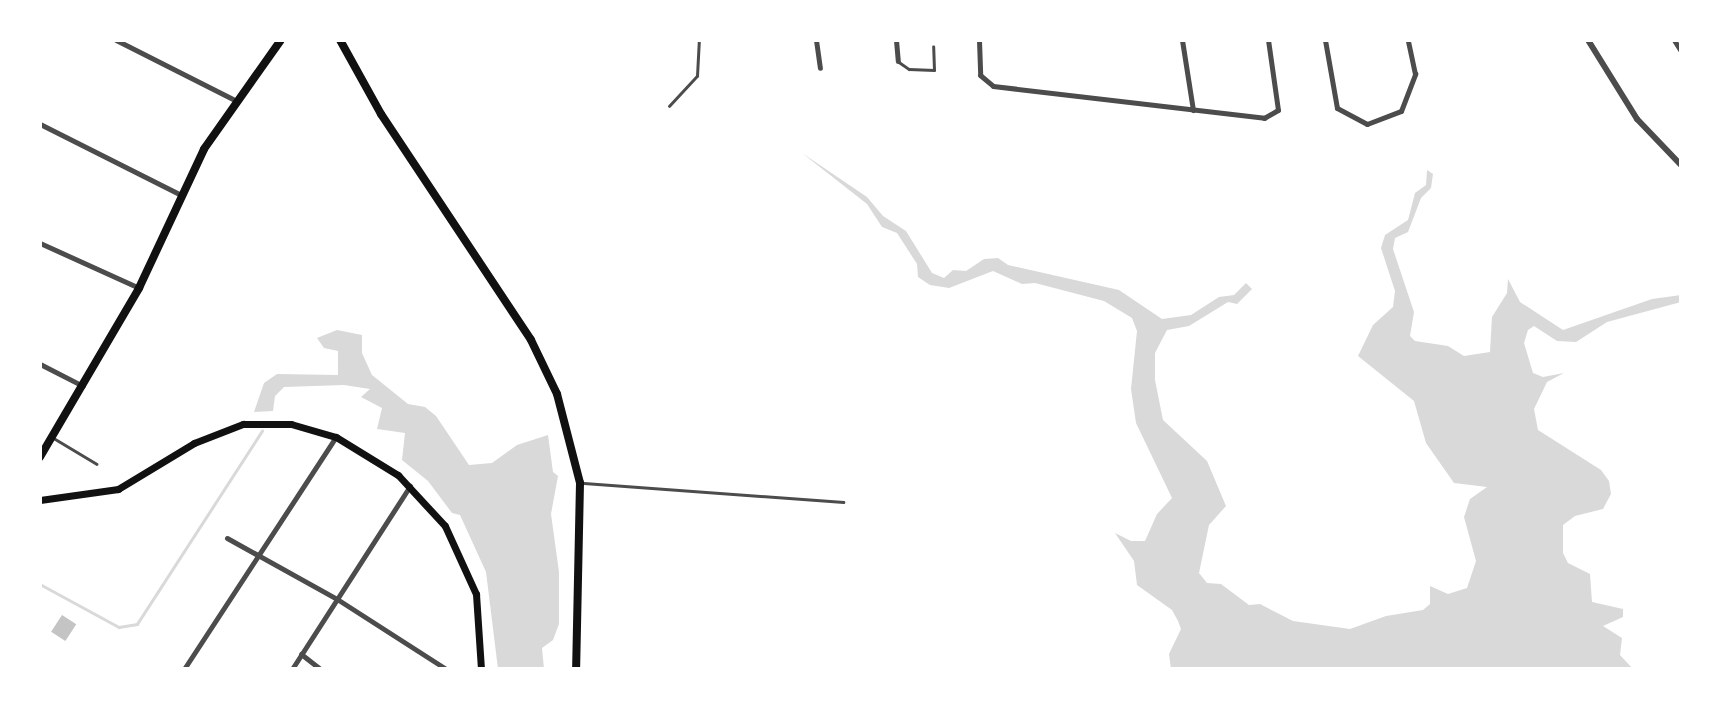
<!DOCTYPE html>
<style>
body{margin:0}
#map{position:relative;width:1721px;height:709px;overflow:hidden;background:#fff;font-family:"DejaVu Sans",sans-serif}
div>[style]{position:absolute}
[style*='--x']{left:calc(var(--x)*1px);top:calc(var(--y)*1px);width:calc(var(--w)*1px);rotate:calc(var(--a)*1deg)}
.water>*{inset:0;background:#d9d9d9}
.stream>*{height:2.5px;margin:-1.25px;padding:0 1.25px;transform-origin:1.25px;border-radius:1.25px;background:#d9d9d9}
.building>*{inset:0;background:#c4c4c4;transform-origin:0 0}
.service>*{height:2.5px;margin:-1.25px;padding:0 1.25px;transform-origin:1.25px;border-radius:1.25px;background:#4c4c4c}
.minor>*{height:5px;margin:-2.5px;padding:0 2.5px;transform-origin:2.5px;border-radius:2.5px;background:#4c4c4c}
.tertiary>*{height:6px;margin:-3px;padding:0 3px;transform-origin:3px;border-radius:3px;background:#4c4c4c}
.secondary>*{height:7px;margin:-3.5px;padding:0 3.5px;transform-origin:3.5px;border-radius:3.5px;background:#111}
.primary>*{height:8px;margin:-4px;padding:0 4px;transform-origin:4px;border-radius:4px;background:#111}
span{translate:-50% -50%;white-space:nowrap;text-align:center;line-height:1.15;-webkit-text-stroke:5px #fff;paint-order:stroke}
.frame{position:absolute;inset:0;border:42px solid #fff;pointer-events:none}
</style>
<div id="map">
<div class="water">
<i style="clip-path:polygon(802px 153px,867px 197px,883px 216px,906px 231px,932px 273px,944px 278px,953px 270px,966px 271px,984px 259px,998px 258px,1008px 265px,1119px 290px,1162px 319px,1191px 315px,1219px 297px,1234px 295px,1246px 283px,1252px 289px,1237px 304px,1228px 302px,1189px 326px,1167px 330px,1155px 353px,1155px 380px,1163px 420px,1207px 461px,1226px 506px,1209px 525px,1199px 573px,1207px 583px,1221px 584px,1249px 605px,1260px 604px,1293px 621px,1350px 629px,1386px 616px,1423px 610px,1430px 604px,1430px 586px,1448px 594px,1467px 588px,1476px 561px,1464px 517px,1470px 499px,1487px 487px,1454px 483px,1426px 443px,1414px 401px,1358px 356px,1373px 325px,1393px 307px,1395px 291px,1381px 248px,1385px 235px,1408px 220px,1415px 193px,1426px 185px,1427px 170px,1433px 174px,1431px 188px,1421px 198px,1408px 232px,1395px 238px,1393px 249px,1414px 312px,1410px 336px,1415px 341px,1448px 346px,1464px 356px,1490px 352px,1492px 317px,1507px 293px,1508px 279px,1520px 302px,1563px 330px,1652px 299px,1681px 295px,1681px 302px,1607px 322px,1576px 342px,1557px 341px,1534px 326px,1528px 330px,1524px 343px,1533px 373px,1543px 377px,1564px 373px,1547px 382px,1534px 409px,1538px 430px,1601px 470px,1609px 481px,1611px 494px,1603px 509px,1575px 516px,1563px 525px,1563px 553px,1568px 563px,1590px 574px,1592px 602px,1623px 609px,1623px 617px,1603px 626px,1622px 638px,1620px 655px,1633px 669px,1171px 669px,1169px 654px,1181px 629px,1178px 621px,1172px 610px,1137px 585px,1134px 561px,1115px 533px,1131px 541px,1145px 541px,1157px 514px,1172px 498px,1136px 423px,1131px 389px,1137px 331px,1132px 318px,1104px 301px,1035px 283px,1022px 284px,993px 271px,949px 288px,930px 285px,918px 277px,917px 264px,897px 233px,882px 227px,867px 204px)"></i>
<i style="clip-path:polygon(337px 330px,362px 335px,362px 353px,372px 375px,408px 404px,425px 407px,436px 416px,469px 465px,492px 463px,517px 445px,548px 435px,553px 472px,558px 476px,551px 514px,559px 572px,559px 624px,553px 640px,542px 648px,544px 669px,498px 669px,486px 572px,460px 515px,452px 513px,428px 481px,402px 460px,405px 433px,377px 429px,382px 408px,361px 397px,370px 389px,344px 385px,284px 387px,275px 396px,273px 411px,254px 412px,264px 383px,277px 374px,338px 375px,338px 351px,324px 348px,317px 338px)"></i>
</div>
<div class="stream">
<i style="--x:40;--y:584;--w:90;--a:28.6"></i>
<i style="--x:119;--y:627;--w:18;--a:-9"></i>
<i style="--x:137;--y:624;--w:230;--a:-57.1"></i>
</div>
<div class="building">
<i style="left:62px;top:615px;width:17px;height:20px;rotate:33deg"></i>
</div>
<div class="service">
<i style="--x:899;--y:62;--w:12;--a:35"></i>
<i style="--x:909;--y:69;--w:25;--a:2"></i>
<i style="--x:934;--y:70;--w:23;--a:-92"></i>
<i style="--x:669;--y:106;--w:41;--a:-47"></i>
<i style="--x:697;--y:76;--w:36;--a:-87"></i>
<i style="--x:52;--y:437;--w:52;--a:31"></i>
<i style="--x:584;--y:483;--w:260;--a:4.2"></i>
</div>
<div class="minor">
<i style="--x:116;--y:40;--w:133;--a:26.8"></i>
<i style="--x:816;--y:40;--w:28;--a:82"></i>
<i style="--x:896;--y:40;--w:21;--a:85"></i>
<i style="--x:979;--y:40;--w:35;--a:88"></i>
<i style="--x:980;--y:75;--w:17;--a:40"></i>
<i style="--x:993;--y:86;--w:273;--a:6.7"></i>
<i style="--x:1264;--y:118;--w:16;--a:-30"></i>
<i style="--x:1278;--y:110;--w:71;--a:-98.1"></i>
<i style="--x:1182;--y:40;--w:71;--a:81.1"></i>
<i style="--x:1325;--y:40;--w:69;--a:80"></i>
<i style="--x:1337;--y:108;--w:34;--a:28"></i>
<i style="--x:1367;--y:124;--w:36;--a:-21"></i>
<i style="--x:1401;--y:111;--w:40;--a:-69"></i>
<i style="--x:1415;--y:74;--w:35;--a:-102"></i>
<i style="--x:1674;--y:40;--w:13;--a:58"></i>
<i style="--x:40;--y:124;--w:158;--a:26.7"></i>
<i style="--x:40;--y:243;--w:109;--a:24.4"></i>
<i style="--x:40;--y:364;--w:48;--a:27.1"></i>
<i style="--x:227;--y:538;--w:126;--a:29"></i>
<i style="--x:337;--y:599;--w:130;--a:32.7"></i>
<i style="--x:301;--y:654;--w:24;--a:38"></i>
<i style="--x:184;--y:669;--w:277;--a:-56.8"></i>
<i style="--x:292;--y:669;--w:218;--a:-57.2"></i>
</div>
<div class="tertiary">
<i style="--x:1588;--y:40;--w:93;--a:58.2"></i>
<i style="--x:1637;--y:119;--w:64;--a:46.3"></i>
</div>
<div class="secondary">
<i style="--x:40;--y:500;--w:79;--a:-8"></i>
<i style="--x:118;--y:489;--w:89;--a:-31.2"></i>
<i style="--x:194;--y:443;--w:53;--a:-21.2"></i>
<i style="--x:243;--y:424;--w:48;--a:0"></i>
<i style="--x:291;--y:424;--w:47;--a:16.1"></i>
<i style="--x:336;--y:437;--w:73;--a:31.5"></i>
<i style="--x:398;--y:475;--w:69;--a:47.3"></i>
<i style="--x:445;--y:526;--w:75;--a:65.5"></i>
<i style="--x:476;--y:594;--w:75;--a:86.2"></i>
</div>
<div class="primary">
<i style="--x:340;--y:40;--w:85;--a:61"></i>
<i style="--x:381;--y:114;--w:271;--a:56.4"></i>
<i style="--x:531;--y:340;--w:60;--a:64.3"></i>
<i style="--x:557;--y:394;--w:92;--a:75.5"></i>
<i style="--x:580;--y:483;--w:186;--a:91.2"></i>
<i style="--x:40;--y:457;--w:196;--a:-59.6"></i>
<i style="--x:139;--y:288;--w:153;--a:-64.9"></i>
<i style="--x:204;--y:149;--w:133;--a:-54.8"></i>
</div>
<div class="frame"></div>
</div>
